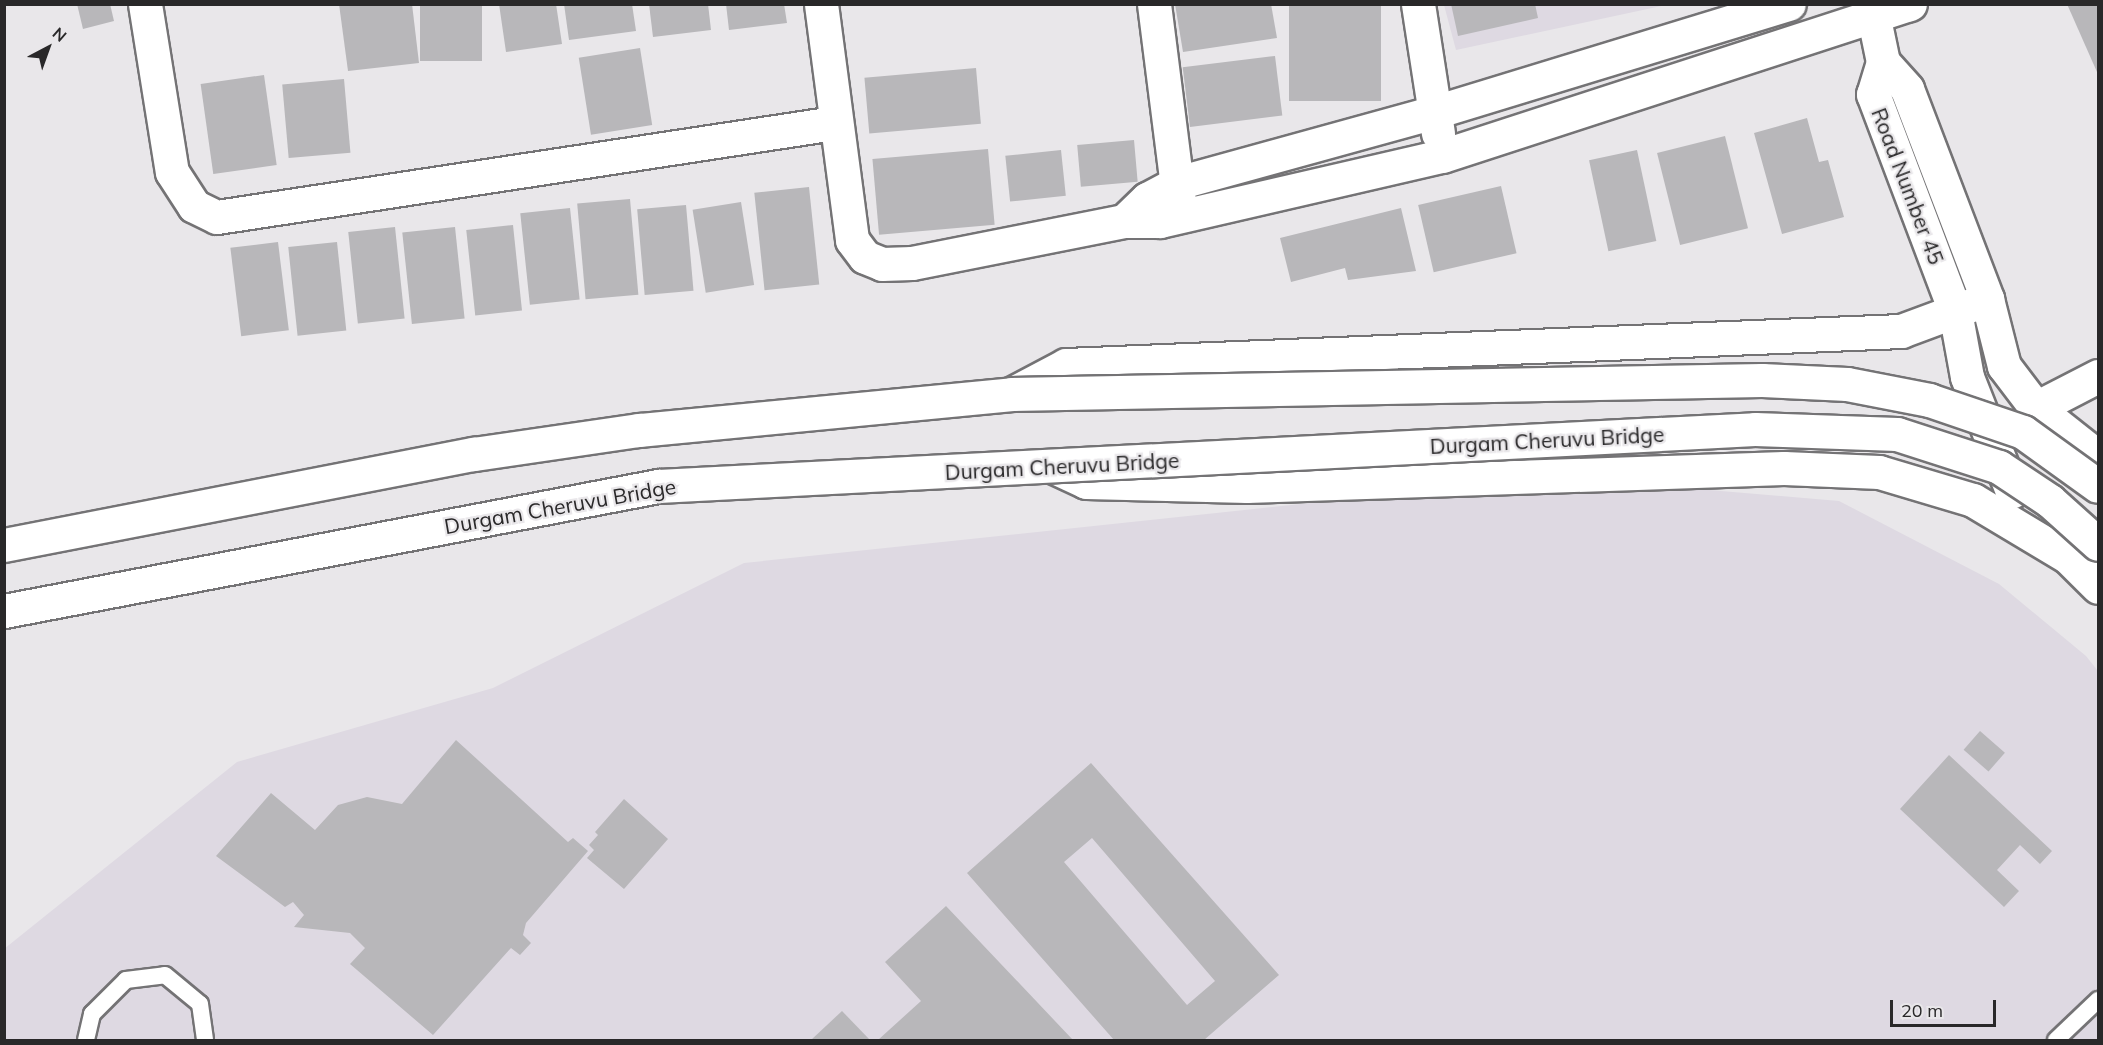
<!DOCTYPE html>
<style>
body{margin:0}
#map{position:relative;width:2103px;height:1045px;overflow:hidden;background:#e9e7ea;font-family:Mulish,sans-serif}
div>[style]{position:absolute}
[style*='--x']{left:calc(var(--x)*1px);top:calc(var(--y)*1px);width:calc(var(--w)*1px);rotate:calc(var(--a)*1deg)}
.built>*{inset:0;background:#ded9e2}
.building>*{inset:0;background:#b8b7ba;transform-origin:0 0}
.roads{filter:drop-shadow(2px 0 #747375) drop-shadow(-2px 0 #747375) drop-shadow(0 2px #747375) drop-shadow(0 -2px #747375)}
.service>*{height:16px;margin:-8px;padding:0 8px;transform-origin:8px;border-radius:8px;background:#fff}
.minor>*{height:33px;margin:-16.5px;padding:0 16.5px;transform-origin:16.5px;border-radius:16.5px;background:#fff}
.secondary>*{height:33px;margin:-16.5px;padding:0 16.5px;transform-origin:16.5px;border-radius:16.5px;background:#fff}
.bridges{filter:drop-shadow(2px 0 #747375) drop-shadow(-2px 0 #747375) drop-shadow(0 2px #747375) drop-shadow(0 -2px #747375)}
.secondary-bridge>*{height:33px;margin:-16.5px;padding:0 16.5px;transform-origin:16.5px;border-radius:16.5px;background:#fff}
span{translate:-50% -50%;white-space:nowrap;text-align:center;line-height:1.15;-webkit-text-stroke:4.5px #e9e7ea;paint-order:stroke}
.street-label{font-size:21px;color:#292829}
.frame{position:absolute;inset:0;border:6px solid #292829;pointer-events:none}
.north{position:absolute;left:18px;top:18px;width:60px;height:60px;-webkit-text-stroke:4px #e9e7ea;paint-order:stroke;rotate:41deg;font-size:16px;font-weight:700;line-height:24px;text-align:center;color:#292829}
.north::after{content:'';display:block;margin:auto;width:21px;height:27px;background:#292829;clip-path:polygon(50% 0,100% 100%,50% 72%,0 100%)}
.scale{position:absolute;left:1890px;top:1000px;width:106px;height:27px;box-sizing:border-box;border:3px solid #292829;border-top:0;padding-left:8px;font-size:18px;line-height:21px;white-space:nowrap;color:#292829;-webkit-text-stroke:4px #e9e7ea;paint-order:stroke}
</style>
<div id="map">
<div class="built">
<i style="clip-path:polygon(1444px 5px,1666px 5px,1456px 50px)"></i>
<i style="clip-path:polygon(1556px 477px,1839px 501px,1999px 584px,2086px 656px,2098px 671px,2098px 1040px,5px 1040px,4px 949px,237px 762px,493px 688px,744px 563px)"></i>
</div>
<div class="building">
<i style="clip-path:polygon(77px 4px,110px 4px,114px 21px,83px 29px)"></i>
<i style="clip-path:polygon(339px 4px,412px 4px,419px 63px,348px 71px)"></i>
<i style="left:420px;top:4px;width:62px;height:57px"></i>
<i style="clip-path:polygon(499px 4px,556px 4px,562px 44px,506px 52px)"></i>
<i style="clip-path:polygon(564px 4px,632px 4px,636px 31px,569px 40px)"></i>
<i style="clip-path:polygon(649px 4px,708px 4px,711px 30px,653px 37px)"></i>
<i style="clip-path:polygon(726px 4px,784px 4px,787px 23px,729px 30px)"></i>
<i style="clip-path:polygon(1175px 4px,1271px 4px,1277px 38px,1183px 52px)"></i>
<i style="left:1289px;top:4px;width:92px;height:97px"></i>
<i style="clip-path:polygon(1451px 4px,1535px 4px,1538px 18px,1458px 36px)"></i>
<i style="clip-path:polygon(2067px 4px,2098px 4px,2098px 71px,2097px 72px)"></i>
<i style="left:640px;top:48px;width:78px;height:62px;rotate:81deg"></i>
<i style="left:1275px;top:56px;width:60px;height:93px;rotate:83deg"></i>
<i style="left:976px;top:68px;width:56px;height:112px;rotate:85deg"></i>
<i style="left:264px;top:75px;width:91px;height:64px;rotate:82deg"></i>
<i style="left:344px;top:79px;width:74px;height:62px;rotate:85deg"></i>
<i style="clip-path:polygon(1807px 118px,1819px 162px,1828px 160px,1844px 217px,1782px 234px,1754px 133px)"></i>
<i style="left:1725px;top:136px;width:95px;height:70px;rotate:76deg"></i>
<i style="left:1134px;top:140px;width:42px;height:57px;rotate:85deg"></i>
<i style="left:988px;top:149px;width:76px;height:116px;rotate:85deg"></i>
<i style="left:1061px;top:150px;width:46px;height:56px;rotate:84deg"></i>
<i style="left:1637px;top:150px;width:93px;height:49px;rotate:78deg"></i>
<i style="left:1501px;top:186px;width:69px;height:85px;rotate:77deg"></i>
<i style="left:809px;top:187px;width:98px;height:55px;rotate:84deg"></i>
<i style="left:630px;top:199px;width:96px;height:53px;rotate:85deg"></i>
<i style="left:741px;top:202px;width:84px;height:49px;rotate:81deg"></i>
<i style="left:686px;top:205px;width:86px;height:49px;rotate:85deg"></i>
<i style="left:570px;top:208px;width:92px;height:50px;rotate:84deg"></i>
<i style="clip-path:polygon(1401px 208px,1416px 271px,1348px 280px,1345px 268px,1291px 282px,1280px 238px)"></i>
<i style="left:513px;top:225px;width:86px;height:47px;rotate:84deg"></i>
<i style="left:395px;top:227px;width:92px;height:47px;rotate:84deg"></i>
<i style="left:455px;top:227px;width:92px;height:53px;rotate:84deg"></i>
<i style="left:278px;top:242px;width:89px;height:48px;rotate:83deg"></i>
<i style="left:337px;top:242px;width:89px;height:49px;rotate:84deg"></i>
<i style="left:1980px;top:731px;width:33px;height:25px;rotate:41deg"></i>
<i style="clip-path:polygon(456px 740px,568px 842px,573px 838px,588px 851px,526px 923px,523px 935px,531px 943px,520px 955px,511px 948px,433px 1035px,350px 964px,365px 948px,350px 933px,294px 927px,304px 915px,293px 902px,285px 907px,216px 856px,271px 793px,315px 830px,338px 805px,367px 797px,402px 804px)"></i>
<i style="clip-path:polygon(1949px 755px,2052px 851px,2040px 864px,2020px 845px,1997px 870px,2019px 891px,2004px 907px,1900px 809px)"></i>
<i style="clip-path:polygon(evenodd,1091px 763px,1279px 975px,1204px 1040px,1114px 1040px,967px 873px,1091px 763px,1092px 838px,1215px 981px,1187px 1005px,1064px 862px,1092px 838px)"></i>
<i style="clip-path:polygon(624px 799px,668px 839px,624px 889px,587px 858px,594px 850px,589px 845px,598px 835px,595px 832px)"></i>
<i style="clip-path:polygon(946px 906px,1073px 1040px,878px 1040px,921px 1001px,885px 962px)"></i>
<i style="clip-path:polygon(842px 1011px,870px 1040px,811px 1040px)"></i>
</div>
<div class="roads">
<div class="service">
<i style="--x:86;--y:1040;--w:27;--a:-77"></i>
<i style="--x:92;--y:1014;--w:48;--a:-45"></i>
<i style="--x:126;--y:980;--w:39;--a:-7"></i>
<i style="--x:165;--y:975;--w:45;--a:39.6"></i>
<i style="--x:200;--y:1004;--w:36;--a:82"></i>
<i style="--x:2056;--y:1040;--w:58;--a:-43.6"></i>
</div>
<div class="minor">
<i style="--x:145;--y:4;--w:170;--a:80.9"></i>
<i style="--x:172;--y:172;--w:40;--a:57.1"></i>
<i style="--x:194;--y:206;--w:25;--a:26"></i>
<i style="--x:217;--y:217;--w:624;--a:-8.66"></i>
<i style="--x:821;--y:4;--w:238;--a:82.5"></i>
<i style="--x:852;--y:240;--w:21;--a:53"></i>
<i style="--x:865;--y:257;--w:18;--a:22"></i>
<i style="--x:882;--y:264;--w:30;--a:-2"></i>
<i style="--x:912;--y:263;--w:216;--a:-11.2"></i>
<i style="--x:1124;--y:221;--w:36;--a:0"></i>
<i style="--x:1160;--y:221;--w:289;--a:-13"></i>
<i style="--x:1442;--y:156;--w:492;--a:-18"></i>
<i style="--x:1154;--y:4;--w:201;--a:82.8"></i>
<i style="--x:1418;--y:4;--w:131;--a:81.2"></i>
<i style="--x:1871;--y:4;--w:59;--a:78.3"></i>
<i style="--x:1883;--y:62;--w:34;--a:107"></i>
<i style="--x:1873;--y:94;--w:232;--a:69.3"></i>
<i style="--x:1883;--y:62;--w:36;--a:48"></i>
<i style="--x:1907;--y:89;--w:225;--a:69.1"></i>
<i style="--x:1124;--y:221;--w:32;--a:-44"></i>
<i style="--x:1147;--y:199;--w:34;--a:-28"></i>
<i style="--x:1177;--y:183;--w:268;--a:-15.4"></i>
<i style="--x:1435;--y:112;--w:370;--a:-17"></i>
<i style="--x:2036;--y:408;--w:70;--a:-27.3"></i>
</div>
<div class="secondary">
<i style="--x:1955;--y:311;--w:67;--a:79.7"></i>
<i style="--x:1967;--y:377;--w:123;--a:68.5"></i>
<i style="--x:1011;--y:394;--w:62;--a:-27.8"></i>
<i style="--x:1066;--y:365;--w:836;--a:-2.33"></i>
<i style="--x:1901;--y:331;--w:92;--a:-20.4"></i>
<i style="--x:1987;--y:299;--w:69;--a:75.8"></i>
<i style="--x:2004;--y:366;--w:53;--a:52.7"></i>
<i style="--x:2036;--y:408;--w:79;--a:38.3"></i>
<i style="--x:1052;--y:466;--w:38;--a:25"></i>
<i style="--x:1086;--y:482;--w:161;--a:1.4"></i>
<i style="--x:1247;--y:486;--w:537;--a:-1.92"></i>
<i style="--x:1784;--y:468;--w:95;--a:2.4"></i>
<i style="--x:1879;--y:472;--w:98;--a:16.6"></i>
<i style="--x:1973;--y:500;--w:111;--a:31"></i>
<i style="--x:2068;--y:557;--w:42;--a:45"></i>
</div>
</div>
<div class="bridges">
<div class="secondary-bridge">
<i style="--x:4;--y:545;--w:479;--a:-11"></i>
<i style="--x:474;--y:454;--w:167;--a:-8.3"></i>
<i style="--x:639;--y:430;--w:374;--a:-5.5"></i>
<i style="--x:1011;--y:394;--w:751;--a:-1.07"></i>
<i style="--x:1762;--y:380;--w:85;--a:2.7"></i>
<i style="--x:1847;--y:384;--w:84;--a:11"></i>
<i style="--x:1929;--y:400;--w:99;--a:18.8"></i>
<i style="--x:2023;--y:432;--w:92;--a:35.8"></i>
<i style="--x:4;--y:611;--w:666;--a:-10.82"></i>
<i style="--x:658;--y:486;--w:1098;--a:-2.97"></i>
<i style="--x:1755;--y:429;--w:142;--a:2"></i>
<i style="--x:1897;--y:434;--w:107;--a:17.9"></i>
<i style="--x:1999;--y:467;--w:61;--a:33.7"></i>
<i style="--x:2050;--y:501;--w:64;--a:41.9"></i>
</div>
</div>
<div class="street-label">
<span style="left:1908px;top:186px;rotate:69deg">Road Number 45</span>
<span style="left:1547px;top:440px;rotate:-3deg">Durgam Cheruvu Bridge</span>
<span style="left:1062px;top:466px;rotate:-3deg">Durgam Cheruvu Bridge</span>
<span style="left:560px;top:506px;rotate:-10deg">Durgam Cheruvu Bridge</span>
</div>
<div class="frame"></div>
<div class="north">N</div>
<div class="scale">20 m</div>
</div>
